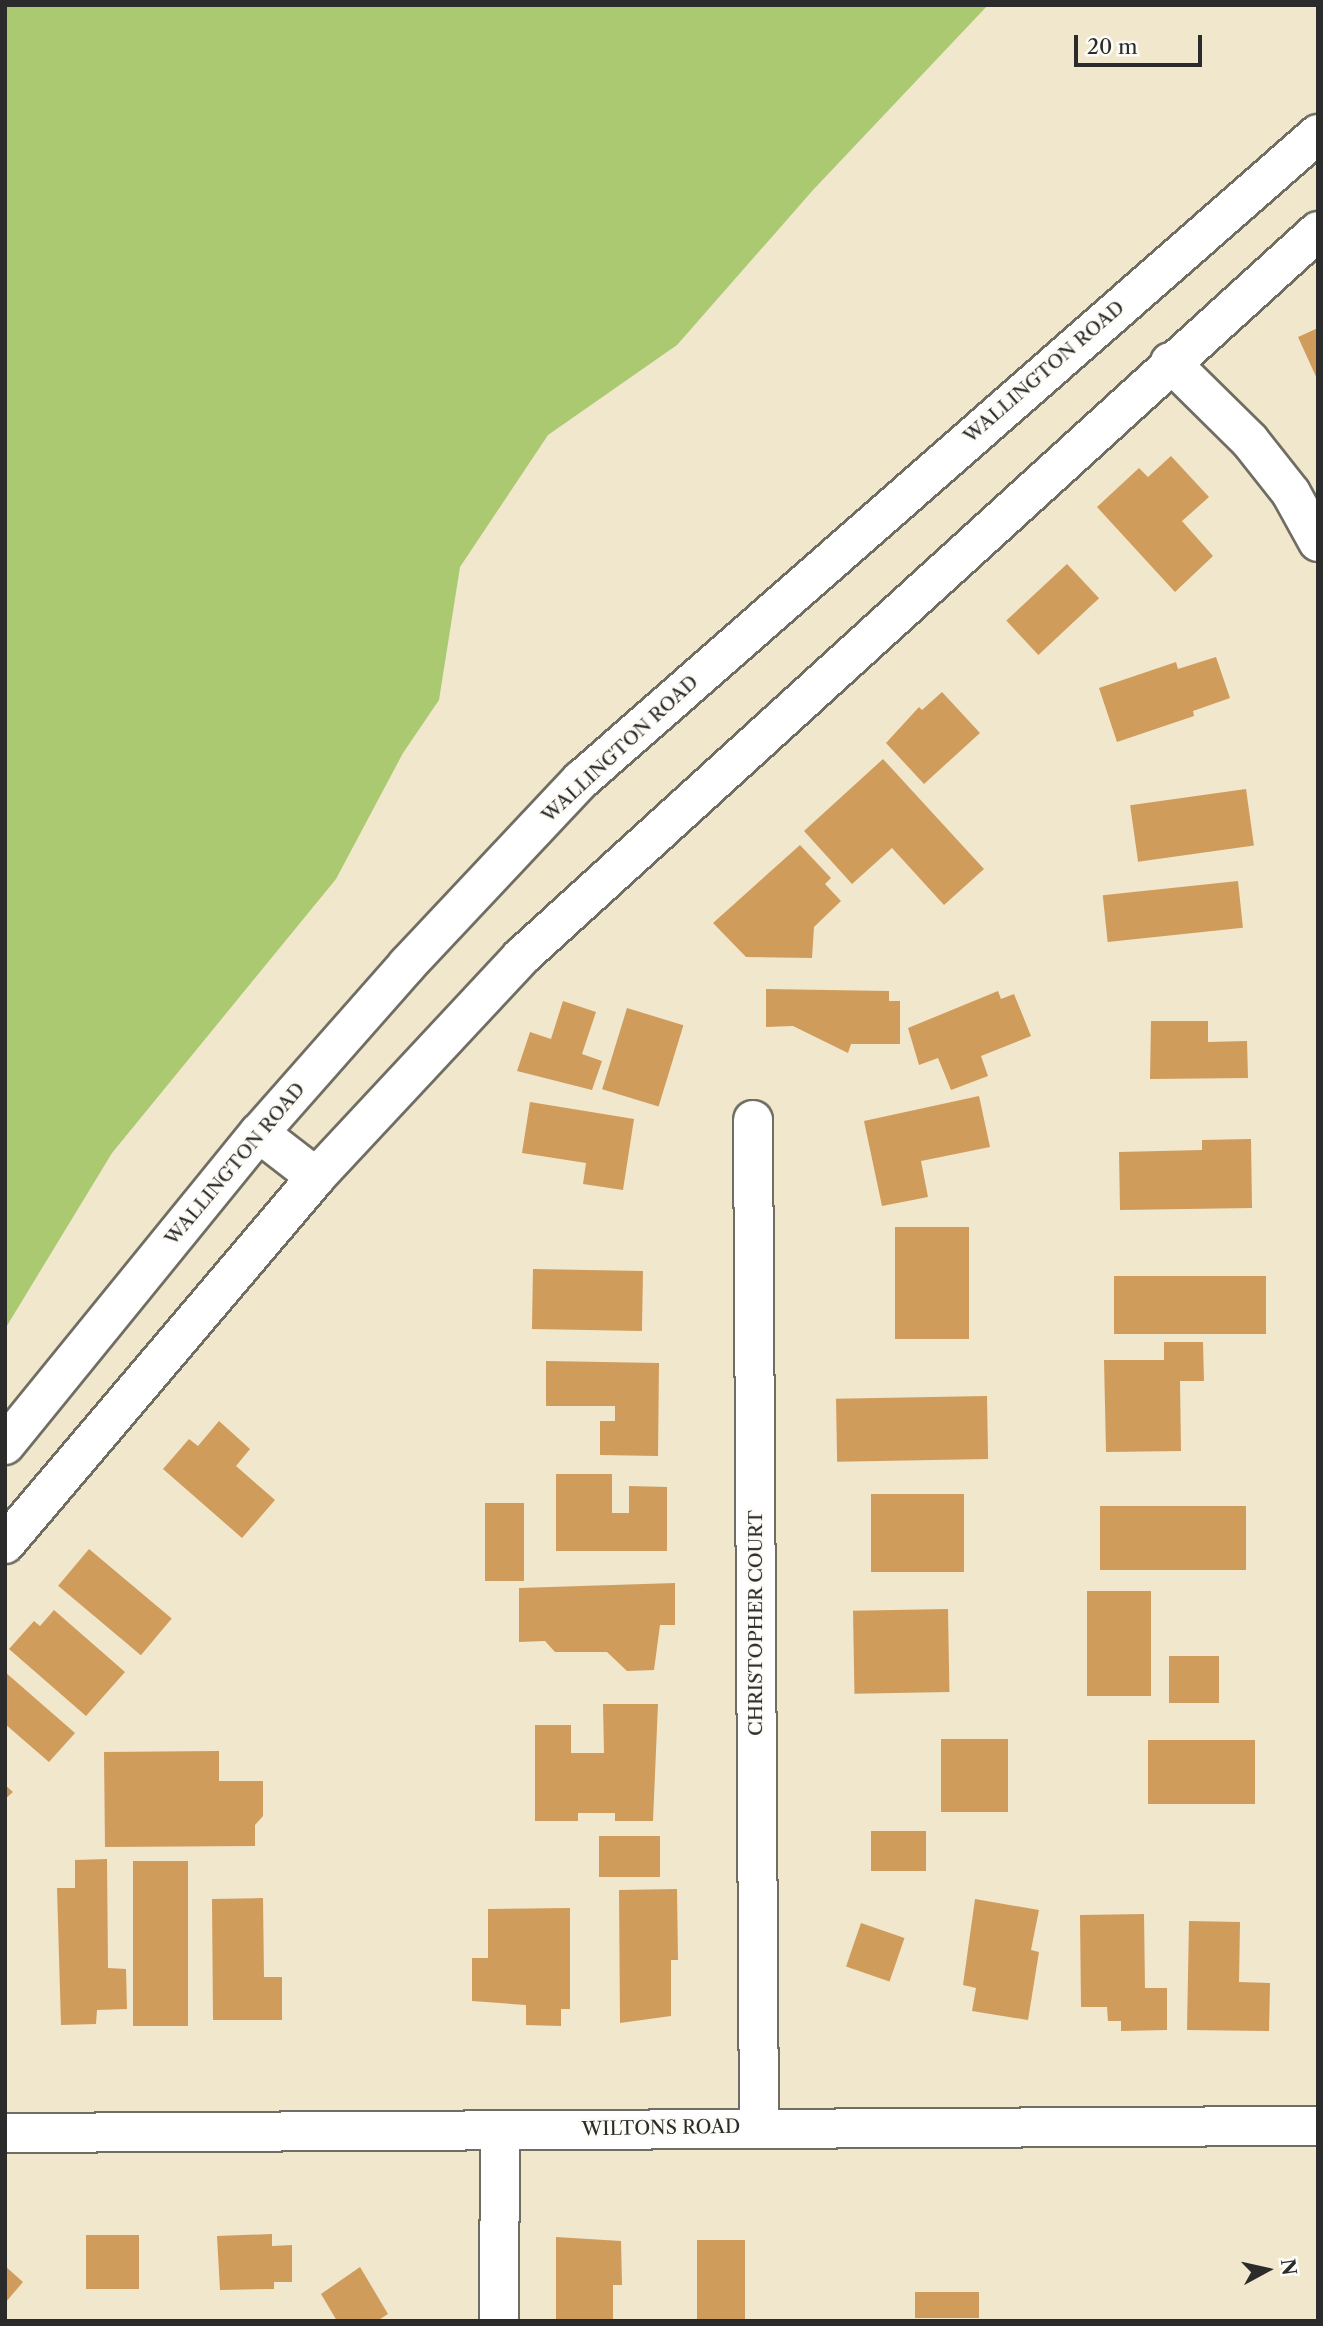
<!DOCTYPE html>
<style>
body{margin:0}
#map{position:relative;width:1323px;height:2326px;overflow:hidden;background:#f0e7cc;font-family:"Libre Caslon Text",serif}
div>[style]{position:absolute}
[style*='--x']{left:calc(var(--x)*1px);top:calc(var(--y)*1px);width:calc(var(--w)*1px);rotate:calc(var(--a)*1deg)}
.green>*{inset:0;background:#aac970}
.building>*{inset:0;background:#d09c5c;transform-origin:0 0}
.roads{filter:drop-shadow(2px 0 #706d63) drop-shadow(-2px 0 #706d63) drop-shadow(0 2px #706d63) drop-shadow(0 -2px #706d63)}
.minor>*{height:38px;margin:-19px;padding:0 19px;transform-origin:19px;border-radius:19px;background:#fff}
span{translate:-50% -50%;white-space:nowrap;text-align:center;line-height:1.15;-webkit-text-stroke:5px #fdfcf7;paint-order:stroke}
.street-label{font-size:19px;color:#2b2b2b}
.frame{position:absolute;inset:0;border:7px solid #2b2b2b;pointer-events:none}
.north{position:absolute;left:1232px;top:2235px;width:70px;height:70px;-webkit-text-stroke:5px #fdfcf7;paint-order:stroke;rotate:82deg;font-size:19px;font-weight:700;line-height:28px;text-align:center;color:#2b2b2b}
.north::after{content:'';display:block;margin:auto;width:24px;height:32px;background:#2b2b2b;clip-path:polygon(50% 0,100% 100%,50% 72%,0 100%)}
.scale{position:absolute;left:1074px;top:35px;width:128px;height:32px;box-sizing:border-box;border:4px solid #2b2b2b;border-top:0;padding-left:9px;font-size:21px;line-height:24px;white-space:nowrap;color:#2b2b2b;-webkit-text-stroke:5px #fdfcf7;paint-order:stroke}
</style>
<div id="map">
<div class="green">
<i style="clip-path:polygon(5px 5px,988px 5px,813px 190px,677px 345px,548px 435px,460px 567px,439px 700px,403px 753px,336px 879px,112px 1153px,5px 1329px)"></i>
</div>
<div class="building">
<i style="clip-path:polygon(1318px 328px,1318px 381px,1298px 337px)"></i>
<i style="clip-path:polygon(1171px 456px,1209px 497px,1182px 521px,1213px 556px,1175px 592px,1097px 507px,1139px 468px,1148px 477px)"></i>
<i style="left:1067px;top:564px;width:47px;height:83px;rotate:47deg"></i>
<i style="clip-path:polygon(1216px 657px,1230px 698px,1193px 711px,1194px 716px,1117px 742px,1099px 688px,1176px 662px,1178px 669px)"></i>
<i style="clip-path:polygon(942px 692px,980px 733px,924px 784px,886px 743px,919px 707px,922px 710px)"></i>
<i style="clip-path:polygon(883px 759px,984px 869px,944px 905px,892px 848px,852px 884px,804px 831px)"></i>
<i style="left:1246px;top:789px;width:57px;height:117px;rotate:82deg"></i>
<i style="clip-path:polygon(800px 845px,831px 878px,825px 884px,841px 901px,814px 927px,812px 958px,746px 957px,713px 923px)"></i>
<i style="left:1238px;top:881px;width:47px;height:136px;rotate:84deg"></i>
<i style="clip-path:polygon(766px 989px,889px 991px,889px 1001px,900px 1001px,900px 1044px,851px 1044px,848px 1053px,793px 1026px,766px 1027px)"></i>
<i style="clip-path:polygon(998px 991px,1001px 999px,1014px 994px,1031px 1036px,981px 1056px,988px 1076px,951px 1090px,938px 1058px,919px 1065px,908px 1028px)"></i>
<i style="clip-path:polygon(563px 1001px,596px 1012px,582px 1054px,602px 1061px,592px 1090px,517px 1071px,530px 1032px,551px 1039px)"></i>
<i style="left:627px;top:1008px;width:59px;height:85px;rotate:17deg"></i>
<i style="clip-path:polygon(1151px 1021px,1208px 1021px,1208px 1042px,1247px 1041px,1248px 1078px,1150px 1079px)"></i>
<i style="clip-path:polygon(979px 1096px,990px 1147px,921px 1161px,928px 1197px,882px 1206px,864px 1121px)"></i>
<i style="clip-path:polygon(530px 1102px,634px 1119px,623px 1190px,583px 1184px,586px 1163px,522px 1153px)"></i>
<i style="clip-path:polygon(1251px 1139px,1252px 1208px,1120px 1210px,1119px 1152px,1202px 1150px,1202px 1140px)"></i>
<i style="left:895px;top:1227px;width:74px;height:112px"></i>
<i style="left:533px;top:1269px;width:110px;height:60px;rotate:1deg"></i>
<i style="left:1114px;top:1276px;width:152px;height:58px"></i>
<i style="clip-path:polygon(1164px 1342px,1203px 1342px,1204px 1381px,1180px 1381px,1181px 1451px,1106px 1452px,1104px 1360px,1164px 1360px)"></i>
<i style="clip-path:polygon(546px 1361px,659px 1363px,658px 1456px,600px 1455px,600px 1421px,615px 1421px,615px 1406px,546px 1406px)"></i>
<i style="left:987px;top:1396px;width:63px;height:151px;rotate:89deg"></i>
<i style="clip-path:polygon(219px 1421px,250px 1449px,236px 1466px,275px 1500px,242px 1538px,163px 1469px,189px 1439px,198px 1446px)"></i>
<i style="clip-path:polygon(556px 1474px,612px 1474px,612px 1513px,629px 1513px,629px 1486px,667px 1487px,667px 1551px,556px 1551px)"></i>
<i style="left:871px;top:1494px;width:93px;height:78px"></i>
<i style="left:485px;top:1503px;width:39px;height:78px"></i>
<i style="left:1246px;top:1506px;width:64px;height:146px;rotate:90deg"></i>
<i style="left:89px;top:1549px;width:108px;height:48px;rotate:40deg"></i>
<i style="clip-path:polygon(675px 1583px,675px 1625px,660px 1625px,654px 1670px,627px 1671px,607px 1652px,555px 1652px,545px 1641px,519px 1642px,519px 1588px)"></i>
<i style="left:1087px;top:1591px;width:64px;height:105px"></i>
<i style="left:948px;top:1609px;width:83px;height:95px;rotate:89deg"></i>
<i style="clip-path:polygon(54px 1610px,125px 1672px,86px 1716px,9px 1649px,34px 1621px,40px 1626px)"></i>
<i style="left:1169px;top:1656px;width:50px;height:47px"></i>
<i style="clip-path:polygon(5px 1672px,75px 1733px,49px 1762px,5px 1724px)"></i>
<i style="clip-path:polygon(603px 1704px,658px 1704px,653px 1821px,615px 1821px,615px 1813px,578px 1813px,578px 1821px,535px 1821px,535px 1725px,571px 1725px,571px 1753px,604px 1753px)"></i>
<i style="left:941px;top:1739px;width:67px;height:73px"></i>
<i style="left:1148px;top:1740px;width:107px;height:64px"></i>
<i style="clip-path:polygon(219px 1751px,219px 1781px,263px 1781px,263px 1816px,255px 1825px,255px 1846px,105px 1847px,104px 1752px)"></i>
<i style="clip-path:polygon(5px 1785px,13px 1792px,5px 1799px)"></i>
<i style="left:871px;top:1831px;width:55px;height:40px"></i>
<i style="left:599px;top:1836px;width:61px;height:41px"></i>
<i style="clip-path:polygon(107px 1859px,108px 1968px,126px 1969px,127px 2009px,97px 2010px,96px 2024px,61px 2025px,57px 1888px,75px 1888px,75px 1860px)"></i>
<i style="left:133px;top:1861px;width:55px;height:165px"></i>
<i style="clip-path:polygon(677px 1889px,678px 1960px,671px 1960px,671px 2016px,620px 2023px,619px 1890px)"></i>
<i style="clip-path:polygon(263px 1898px,264px 1977px,282px 1977px,282px 2020px,213px 2020px,212px 1899px)"></i>
<i style="clip-path:polygon(975px 1899px,1039px 1910px,1031px 1950px,1039px 1952px,1028px 2020px,972px 2011px,976px 1988px,963px 1985px)"></i>
<i style="clip-path:polygon(570px 1908px,570px 2009px,561px 2009px,561px 2026px,526px 2025px,526px 2005px,472px 2001px,472px 1958px,488px 1958px,488px 1909px)"></i>
<i style="clip-path:polygon(1144px 1914px,1145px 1988px,1167px 1988px,1167px 2030px,1121px 2031px,1121px 2021px,1108px 2021px,1107px 2007px,1081px 2007px,1080px 1915px)"></i>
<i style="clip-path:polygon(1189px 1921px,1240px 1922px,1239px 1982px,1270px 1983px,1269px 2031px,1187px 2030px)"></i>
<i style="left:861px;top:1923px;width:46px;height:46px;rotate:19deg"></i>
<i style="clip-path:polygon(272px 2234px,272px 2246px,292px 2245px,292px 2282px,274px 2282px,274px 2289px,220px 2290px,217px 2236px)"></i>
<i style="left:86px;top:2235px;width:53px;height:54px"></i>
<i style="clip-path:polygon(556px 2237px,621px 2241px,622px 2285px,613px 2285px,613px 2321px,556px 2321px)"></i>
<i style="left:697px;top:2240px;width:48px;height:81px"></i>
<i style="clip-path:polygon(5px 2266px,23px 2282px,5px 2303px)"></i>
<i style="clip-path:polygon(360px 2267px,388px 2314px,377px 2321px,337px 2321px,321px 2294px)"></i>
<i style="left:915px;top:2292px;width:64px;height:26px"></i>
</div>
<div class="roads">
<div class="minor">
<i style="--x:1170;--y:362;--w:112;--a:44.6"></i>
<i style="--x:1250;--y:441;--w:66;--a:51.7"></i>
<i style="--x:1291;--y:493;--w:56;--a:61.1"></i>
<i style="--x:753;--y:1120;--w:1006;--a:89.66"></i>
<i style="--x:259;--y:1133;--w:72;--a:37.7"></i>
<i style="--x:5;--y:1445;--w:402;--a:-50.9"></i>
<i style="--x:259;--y:1133;--w:224;--a:-48.6"></i>
<i style="--x:407;--y:965;--w:254;--a:-46.8"></i>
<i style="--x:581;--y:780;--w:980;--a:-41.24"></i>
<i style="--x:5;--y:1544;--w:481;--a:-49.7"></i>
<i style="--x:316;--y:1177;--w:301;--a:-47"></i>
<i style="--x:521;--y:957;--w:1078;--a:-42.33"></i>
<i style="--x:5;--y:2133;--w:1313;--a:-0.31"></i>
<i style="--x:499;--y:2321;--w:189;--a:-89.7"></i>
</div>
</div>
<div class="street-label">
<span style="left:1044px;top:372px;rotate:-41deg">WALLINGTON ROAD</span>
<span style="left:620px;top:749px;rotate:-43deg">WALLINGTON ROAD</span>
<span style="left:235px;top:1164px;rotate:-50deg">WALLINGTON ROAD</span>
<span style="left:756px;top:1623px;rotate:-90deg">CHRISTOPHER COURT</span>
<span style="left:661px;top:2128px;rotate:-1deg">WILTONS ROAD</span>
</div>
<div class="frame"></div>
<div class="north">N</div>
<div class="scale">20 m</div>
</div>
